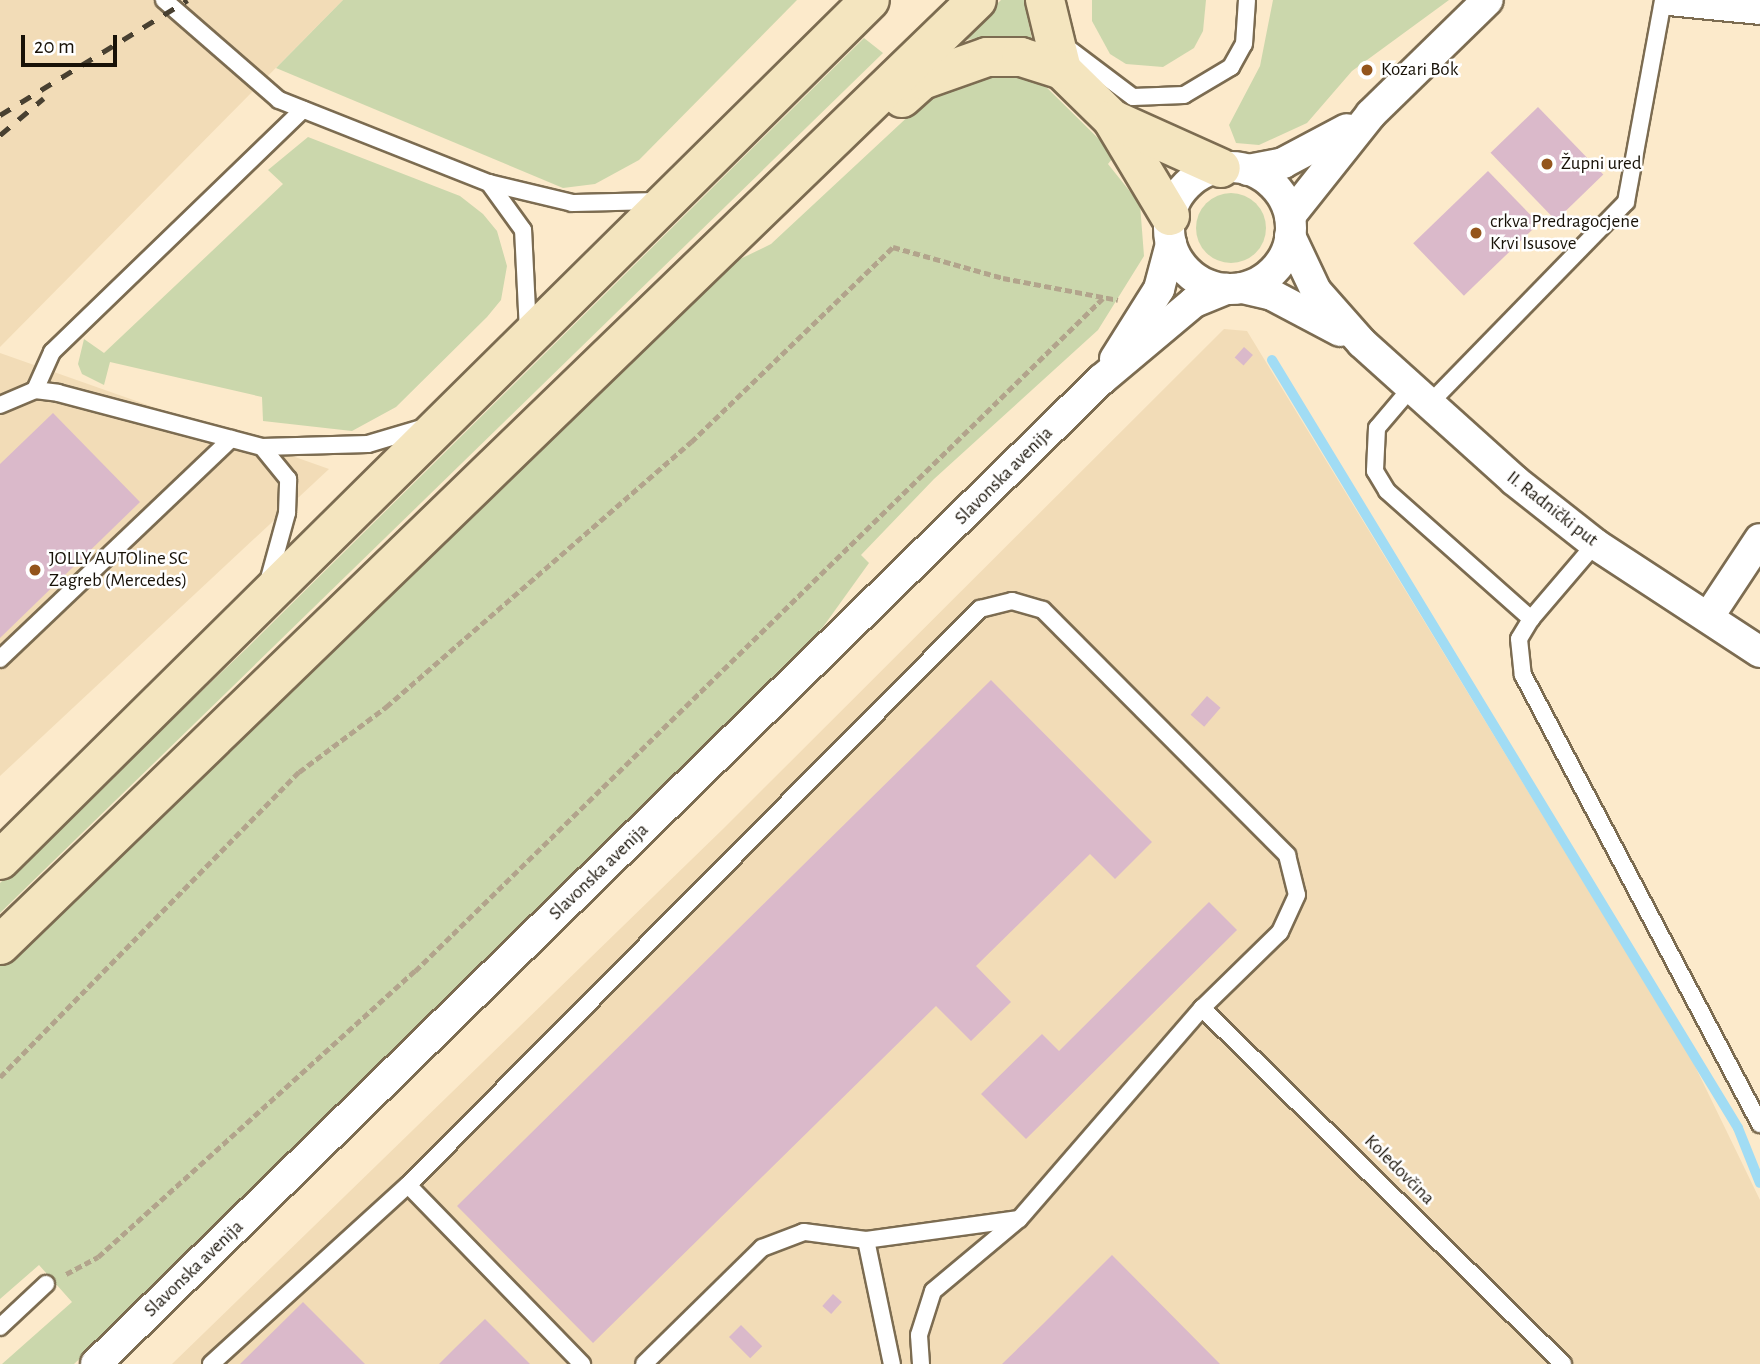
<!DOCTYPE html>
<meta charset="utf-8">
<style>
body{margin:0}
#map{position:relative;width:1760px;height:1364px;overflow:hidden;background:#fceacb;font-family:"Alegreya Sans",sans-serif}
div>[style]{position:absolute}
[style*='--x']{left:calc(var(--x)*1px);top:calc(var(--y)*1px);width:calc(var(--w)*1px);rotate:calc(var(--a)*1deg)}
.built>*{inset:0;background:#f2dcb7}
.green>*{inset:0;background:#cbd7ac}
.round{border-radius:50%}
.stream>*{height:10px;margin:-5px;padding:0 5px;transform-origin:5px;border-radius:5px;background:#a1dcf4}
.building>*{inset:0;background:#dab9ca;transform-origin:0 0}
.path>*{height:4.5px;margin-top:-2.25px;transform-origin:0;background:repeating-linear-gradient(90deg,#b2a48c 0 7px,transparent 0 10.5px)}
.roads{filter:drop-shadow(2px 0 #7c6c51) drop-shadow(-2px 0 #7c6c51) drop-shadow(0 2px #7c6c51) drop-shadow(0 -2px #7c6c51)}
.service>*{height:16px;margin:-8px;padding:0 8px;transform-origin:8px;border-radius:8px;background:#fff}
.minor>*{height:30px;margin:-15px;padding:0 15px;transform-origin:15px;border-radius:15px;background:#fff}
.minor>.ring{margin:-15px;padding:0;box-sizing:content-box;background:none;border:30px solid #fff;border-radius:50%}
.secondary>*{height:38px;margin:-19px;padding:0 19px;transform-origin:19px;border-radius:19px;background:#f4e5bf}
.rail>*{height:5px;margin-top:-2.5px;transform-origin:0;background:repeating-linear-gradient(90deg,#484031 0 12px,transparent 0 24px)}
.dots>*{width:19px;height:19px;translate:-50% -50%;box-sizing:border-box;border:4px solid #fff;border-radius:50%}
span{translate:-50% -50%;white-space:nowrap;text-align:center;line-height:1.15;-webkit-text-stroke:5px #fff;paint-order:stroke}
.poi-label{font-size:19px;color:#181208}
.left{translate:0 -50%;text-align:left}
.street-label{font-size:19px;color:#181208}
.scale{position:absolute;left:21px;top:35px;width:96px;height:32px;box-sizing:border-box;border:4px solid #181208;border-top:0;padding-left:9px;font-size:21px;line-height:24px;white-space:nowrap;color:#181208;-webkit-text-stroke:5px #fff;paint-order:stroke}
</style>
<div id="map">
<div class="built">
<i style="clip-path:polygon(0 0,343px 0,0 347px)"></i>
<i style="clip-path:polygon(1224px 329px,1247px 331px,1692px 1060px,1760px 1200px,1760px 1364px,172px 1364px,724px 828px)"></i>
<i style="clip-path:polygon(0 353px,329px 469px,0 776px)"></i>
</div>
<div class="green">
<i style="clip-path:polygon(343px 0,797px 0,639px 160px,595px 184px,563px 188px,276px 68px)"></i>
<i style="clip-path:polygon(1001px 0,1024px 0,1033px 44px,986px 37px,959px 41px)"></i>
<i style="clip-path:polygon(1206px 0,1203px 31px,1194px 48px,1163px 67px,1126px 64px,1110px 54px,1092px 21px,1092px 0)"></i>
<i style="clip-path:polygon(1273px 0,1449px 0,1352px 71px,1307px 123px,1259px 145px,1236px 143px,1229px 125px,1260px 66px)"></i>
<i style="clip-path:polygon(864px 38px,883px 53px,0 913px,0 883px,247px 648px)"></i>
<i style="clip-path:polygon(985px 68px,1032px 73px,1115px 155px,1108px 164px,1140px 204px,1144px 256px,1098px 330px,934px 479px,861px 555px,869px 563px,823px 627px,143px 1300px,74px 1364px,2px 1364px,72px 1302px,39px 1265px,0 1299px,0 965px,732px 263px,771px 244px,943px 84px)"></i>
<i style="clip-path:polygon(308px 137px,460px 196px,483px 214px,497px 231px,507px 266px,501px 300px,487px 317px,396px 407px,352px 431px,263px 421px,262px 397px,110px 362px,104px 385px,82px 374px,78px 364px,84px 339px,104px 353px,283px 184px,268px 170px)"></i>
<i class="round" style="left:1196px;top:193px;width:70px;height:70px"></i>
</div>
<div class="stream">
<i style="--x:1272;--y:360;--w:898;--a:58.75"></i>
<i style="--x:1738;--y:1128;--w:59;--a:68.2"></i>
</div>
<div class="building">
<i style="left:1538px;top:107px;width:94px;height:66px;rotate:46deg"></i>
<i style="left:1488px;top:171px;width:73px;height:104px;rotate:46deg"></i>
<i style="left:1244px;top:347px;width:12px;height:14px;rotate:42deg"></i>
<i style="clip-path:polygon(53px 413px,140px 502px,0 638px,0 464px)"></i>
<i style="clip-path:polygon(991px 680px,1152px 842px,1115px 879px,1090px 854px,976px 966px,1011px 1002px,971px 1041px,936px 1006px,593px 1343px,457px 1206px)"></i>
<i style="left:1207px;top:696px;width:18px;height:25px;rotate:41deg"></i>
<i style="clip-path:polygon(1209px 902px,1237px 930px,1026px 1139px,981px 1094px,1042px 1034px,1059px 1051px)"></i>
<i style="clip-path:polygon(1112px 1255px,1220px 1364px,1002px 1364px,1044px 1323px)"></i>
<i style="left:833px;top:1294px;width:12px;height:16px;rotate:42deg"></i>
<i style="clip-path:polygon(303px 1302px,365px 1364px,240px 1364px)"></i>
<i style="clip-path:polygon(485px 1319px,530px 1364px,439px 1364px,455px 1348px)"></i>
<i style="left:741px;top:1325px;width:30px;height:17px;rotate:45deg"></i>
</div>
<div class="path">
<i style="--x:0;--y:1077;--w:427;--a:-45.6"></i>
<i style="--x:299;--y:772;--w:109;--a:-36.8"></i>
<i style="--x:386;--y:707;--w:404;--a:-41"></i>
<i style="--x:691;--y:442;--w:281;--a:-44"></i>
<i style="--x:893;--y:247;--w:114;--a:15.7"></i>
<i style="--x:1003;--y:278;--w:117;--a:10.8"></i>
<i style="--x:66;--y:1274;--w:36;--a:-28"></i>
<i style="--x:98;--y:1257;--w:427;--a:-42.1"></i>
<i style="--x:415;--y:971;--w:962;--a:-44.37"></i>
</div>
<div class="roads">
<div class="service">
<i style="--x:164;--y:0;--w:152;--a:41"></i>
<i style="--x:279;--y:100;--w:226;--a:21.6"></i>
<i style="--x:1065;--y:46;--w:85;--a:36.9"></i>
<i style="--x:1133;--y:97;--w:51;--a:-2.2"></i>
<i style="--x:1184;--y:95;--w:55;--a:-30.8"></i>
<i style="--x:1231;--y:67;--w:26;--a:-61"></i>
<i style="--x:1244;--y:44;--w:44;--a:-86.1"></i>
<i style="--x:528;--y:331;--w:101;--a:-92.8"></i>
<i style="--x:523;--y:230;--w:58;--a:-125.9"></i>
<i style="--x:489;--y:183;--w:85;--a:13.5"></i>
<i style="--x:572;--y:203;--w:87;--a:-1.3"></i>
<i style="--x:1411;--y:388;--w:52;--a:130.4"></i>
<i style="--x:1377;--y:428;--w:43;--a:92.7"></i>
<i style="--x:1375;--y:471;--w:23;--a:59"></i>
<i style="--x:1387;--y:491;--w:193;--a:41.6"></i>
<i style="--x:1531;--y:619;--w:99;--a:-49.5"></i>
<i style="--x:35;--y:390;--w:42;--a:-65.9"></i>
<i style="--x:52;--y:352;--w:349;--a:-44"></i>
<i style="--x:1429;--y:404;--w:282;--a:-45.7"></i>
<i style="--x:1626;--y:202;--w:205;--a:-79.6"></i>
<i style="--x:0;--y:405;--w:38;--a:-23"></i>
<i style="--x:35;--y:390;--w:23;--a:7"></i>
<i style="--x:58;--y:393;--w:211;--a:14.8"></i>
<i style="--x:268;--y:582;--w:72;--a:-74.6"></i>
<i style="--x:287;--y:513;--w:34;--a:-88"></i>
<i style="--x:288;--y:479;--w:41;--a:-129.1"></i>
<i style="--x:262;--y:447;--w:106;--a:-1.6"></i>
<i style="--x:368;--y:444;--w:59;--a:-16.6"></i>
<i style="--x:1531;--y:619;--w:23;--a:121"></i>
<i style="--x:1519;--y:639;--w:36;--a:84"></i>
<i style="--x:1523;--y:675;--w:508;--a:62.17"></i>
<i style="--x:0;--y:659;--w:319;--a:-43.6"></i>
<i style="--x:1202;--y:1008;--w:507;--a:44.6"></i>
<i style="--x:408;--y:1185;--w:250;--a:45.8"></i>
<i style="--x:866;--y:1240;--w:127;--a:78.2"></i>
<i style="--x:0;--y:1327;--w:63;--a:-43.1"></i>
<i style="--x:211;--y:1364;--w:266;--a:-42.3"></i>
<i style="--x:408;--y:1185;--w:812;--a:-45.2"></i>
<i style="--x:980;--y:609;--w:33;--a:-14"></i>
<i style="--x:1012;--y:601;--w:32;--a:16"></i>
<i style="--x:1043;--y:610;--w:346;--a:45.1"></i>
<i style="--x:1287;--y:855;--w:41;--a:76"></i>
<i style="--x:1297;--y:895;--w:41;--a:114.7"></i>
<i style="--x:1280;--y:932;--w:109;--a:135.7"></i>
<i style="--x:1202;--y:1008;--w:279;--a:130.9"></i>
<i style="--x:1019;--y:1219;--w:154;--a:172.2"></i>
<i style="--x:866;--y:1240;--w:63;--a:-172.6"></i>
<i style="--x:804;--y:1232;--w:45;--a:159.1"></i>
<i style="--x:762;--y:1248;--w:165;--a:135.5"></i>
<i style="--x:921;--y:1364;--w:29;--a:-94"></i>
<i style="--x:919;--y:1335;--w:46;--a:-72.3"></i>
<i style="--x:933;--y:1291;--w:112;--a:-39.9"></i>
</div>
<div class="minor">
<i style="--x:1670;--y:0;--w:90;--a:5.7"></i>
<i class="ring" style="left:1169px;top:167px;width:92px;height:92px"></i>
<i style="--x:1248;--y:170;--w:36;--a:-11"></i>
<i style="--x:1283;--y:163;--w:72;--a:-28"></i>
<i style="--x:1290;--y:216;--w:130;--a:-51.5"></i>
<i style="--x:1371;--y:114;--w:163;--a:-44.3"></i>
<i style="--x:1290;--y:236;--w:61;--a:64.7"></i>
<i style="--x:1316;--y:291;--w:69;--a:48.5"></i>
<i style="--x:1362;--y:343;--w:205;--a:42"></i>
<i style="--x:1514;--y:480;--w:103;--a:38.3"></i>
<i style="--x:1595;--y:544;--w:197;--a:33.2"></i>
<i style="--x:1242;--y:288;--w:31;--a:13"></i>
<i style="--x:1272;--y:295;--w:77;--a:27.9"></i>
<i style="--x:1115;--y:359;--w:83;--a:-57.8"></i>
<i style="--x:1159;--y:289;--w:47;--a:-75.1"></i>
<i style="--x:1709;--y:616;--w:92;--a:-56.5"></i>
<i style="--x:96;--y:1364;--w:1407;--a:-44.4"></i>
<i style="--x:1101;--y:380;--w:121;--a:-40"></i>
<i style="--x:1194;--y:302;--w:35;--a:-22"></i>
</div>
<div class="secondary">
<i style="--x:1045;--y:0;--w:72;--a:76.3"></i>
<i style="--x:1062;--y:70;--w:70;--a:44.4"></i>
<i style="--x:1112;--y:119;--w:113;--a:59.1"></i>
<i style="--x:902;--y:98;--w:27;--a:-42"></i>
<i style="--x:922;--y:80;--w:69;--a:-19.5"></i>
<i style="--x:987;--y:57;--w:34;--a:0"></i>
<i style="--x:1021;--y:57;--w:43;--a:17.6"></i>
<i style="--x:1114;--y:120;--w:117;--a:24.2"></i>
<i style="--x:0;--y:860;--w:1223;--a:-44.67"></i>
<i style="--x:0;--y:945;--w:1359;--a:-44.05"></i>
</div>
</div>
<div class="rail">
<i style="--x:0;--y:115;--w:220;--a:-31.5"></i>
<i style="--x:0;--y:135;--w:57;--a:-40.1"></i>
</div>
<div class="dots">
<i style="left:1367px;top:70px;background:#94551c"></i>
<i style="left:1547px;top:164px;background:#94551c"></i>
<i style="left:1476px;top:233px;background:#94551c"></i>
<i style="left:35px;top:570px;background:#94551c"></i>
</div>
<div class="poi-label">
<span class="left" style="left:1381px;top:70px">Kozari Bok</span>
<span class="left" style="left:1561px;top:164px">Župni ured</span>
<span class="left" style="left:1490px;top:233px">crkva Predragocjene<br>Krvi Isusove</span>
<span class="left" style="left:49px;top:570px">JOLLY AUTOline SC<br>Zagreb (Mercedes)</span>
</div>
<div class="street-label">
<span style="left:1004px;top:476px;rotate:-45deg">Slavonska avenija</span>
<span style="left:1552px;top:509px;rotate:38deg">II. Radnički put</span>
<span style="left:599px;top:872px;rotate:-44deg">Slavonska avenija</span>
<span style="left:1399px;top:1170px;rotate:45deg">Koledovčina</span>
<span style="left:194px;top:1269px;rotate:-44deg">Slavonska avenija</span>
</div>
<div class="scale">20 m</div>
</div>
